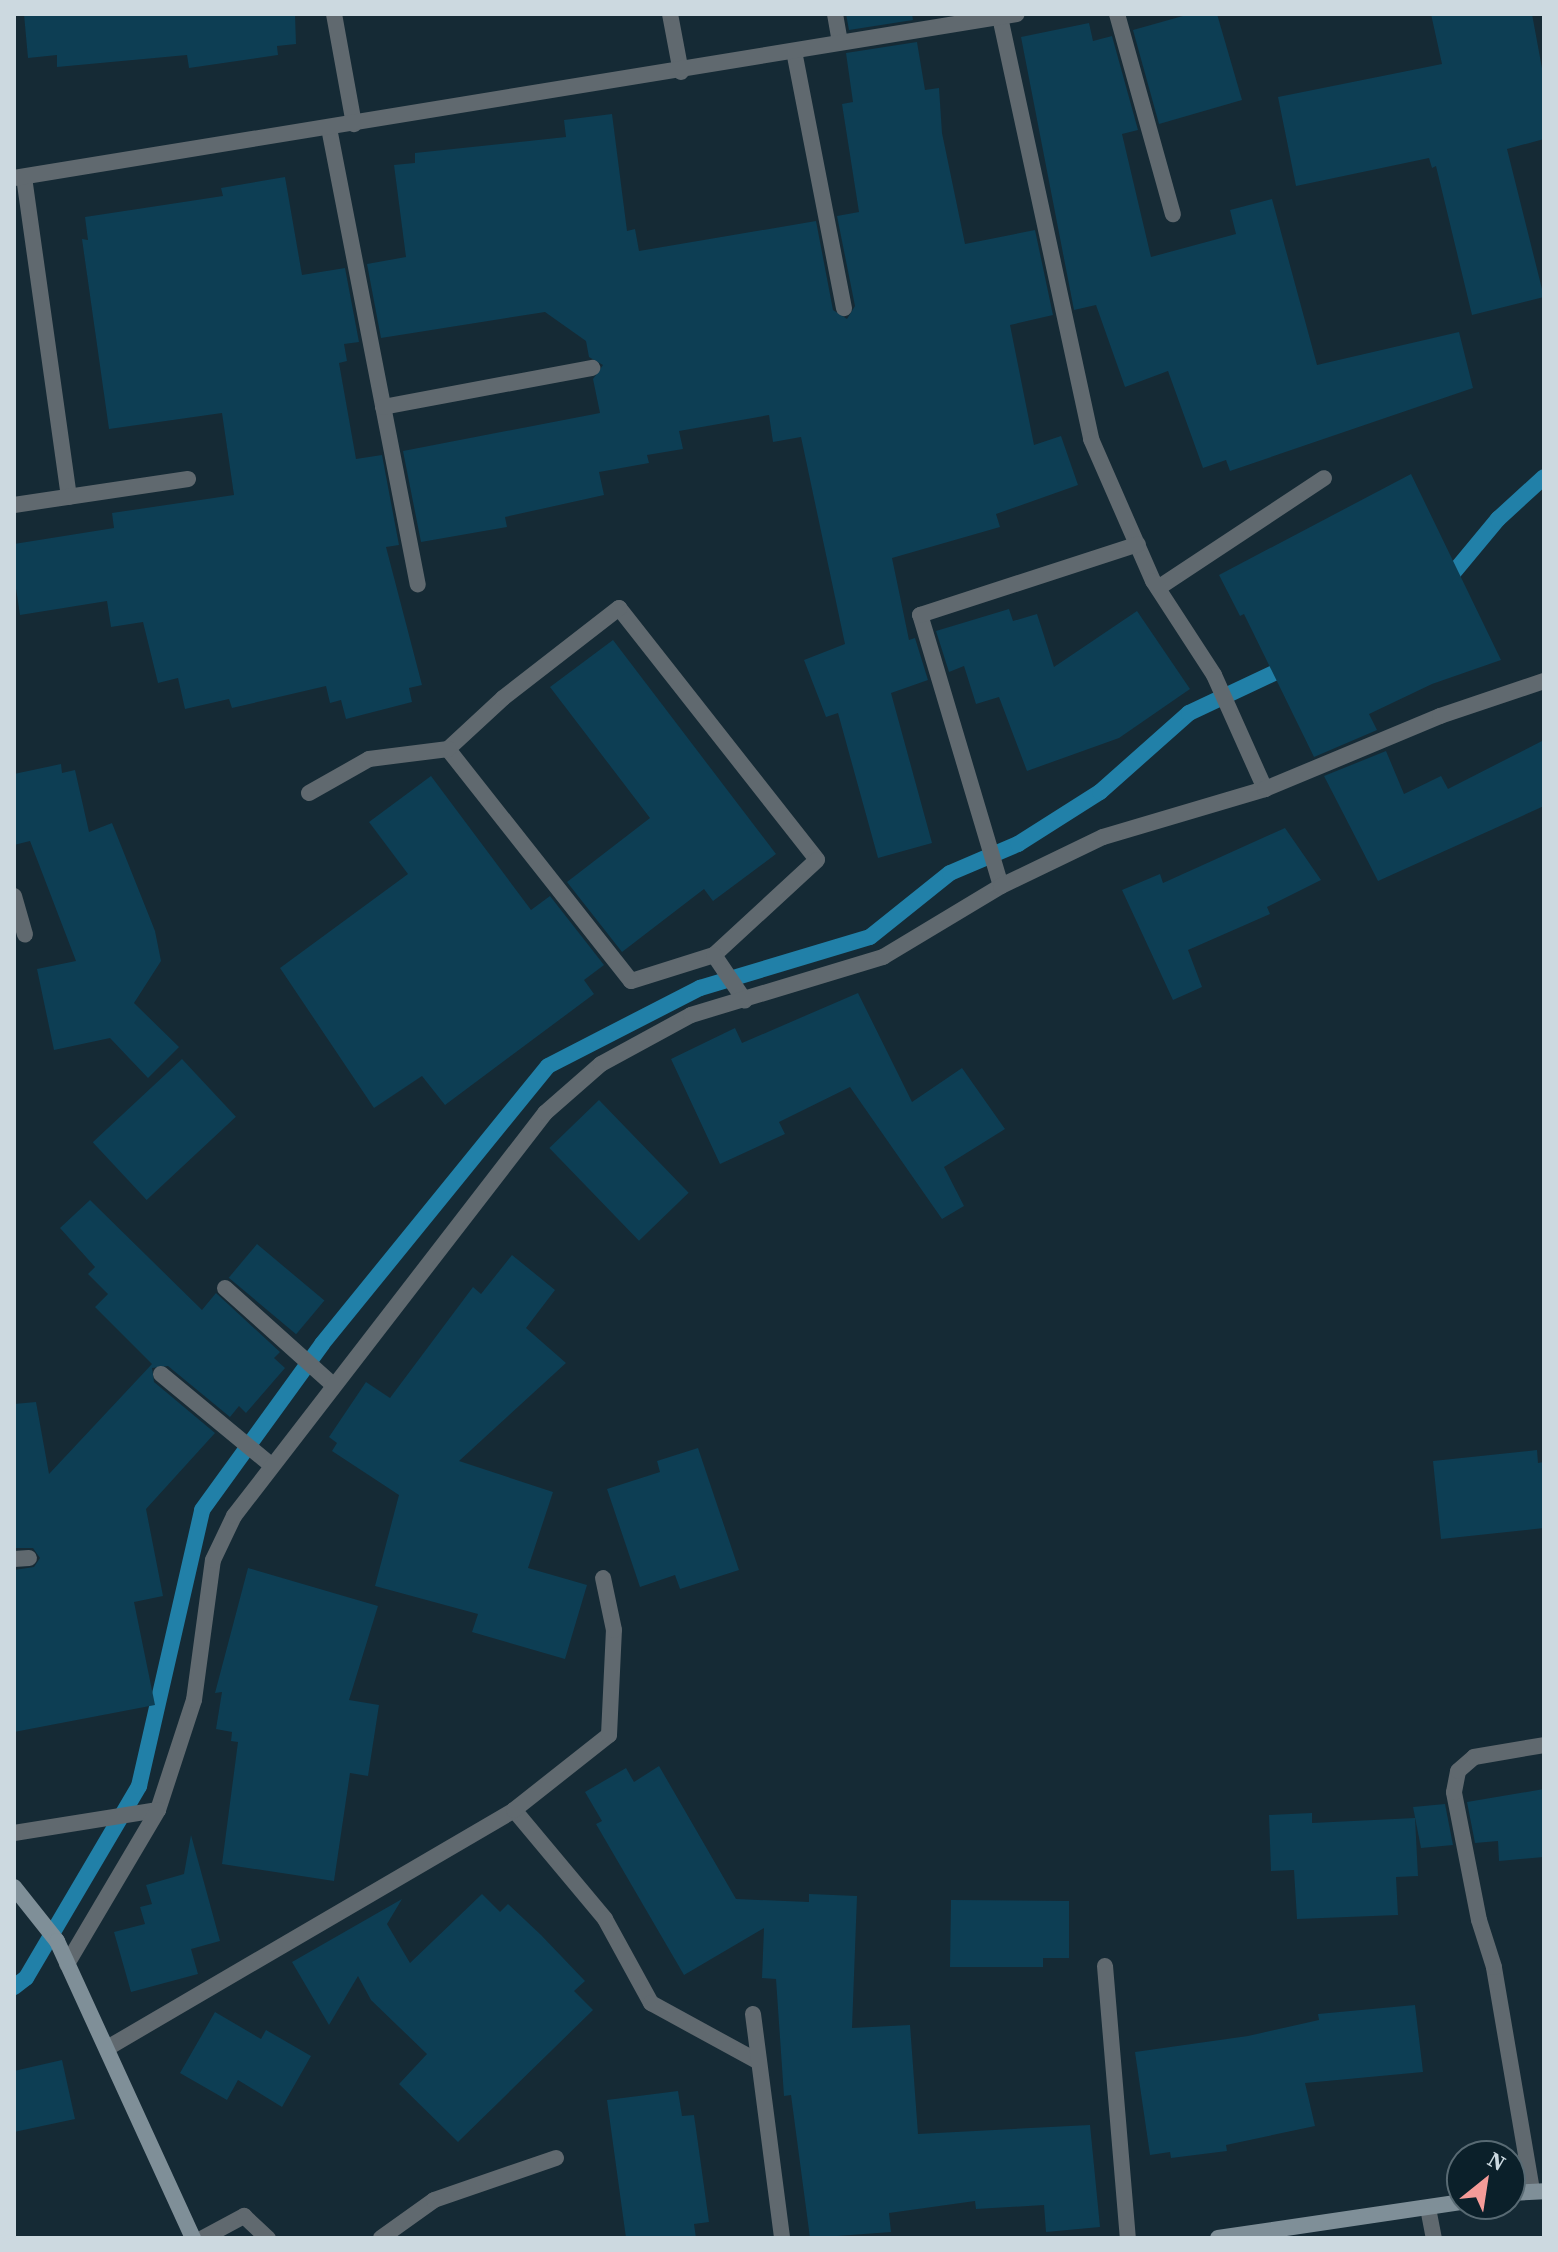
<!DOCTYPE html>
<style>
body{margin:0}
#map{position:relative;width:1558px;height:2252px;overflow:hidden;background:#152a35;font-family:"Source Serif 4",serif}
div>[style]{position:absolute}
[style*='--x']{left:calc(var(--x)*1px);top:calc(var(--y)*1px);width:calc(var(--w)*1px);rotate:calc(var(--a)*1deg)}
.stream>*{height:16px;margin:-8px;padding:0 8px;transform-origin:8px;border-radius:8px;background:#2180a8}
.building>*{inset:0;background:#0d3e54;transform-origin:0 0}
.lane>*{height:16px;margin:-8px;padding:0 8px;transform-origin:8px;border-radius:8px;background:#60696f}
.street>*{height:16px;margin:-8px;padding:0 8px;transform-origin:8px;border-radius:8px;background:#60696f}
.secondary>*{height:16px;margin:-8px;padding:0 8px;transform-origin:8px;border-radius:8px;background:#7f8f98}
span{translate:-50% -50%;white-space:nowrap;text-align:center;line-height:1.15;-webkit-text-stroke:6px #0b202a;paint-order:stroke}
.frame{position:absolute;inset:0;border:16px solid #ccd9e0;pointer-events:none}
.north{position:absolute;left:1446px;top:2140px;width:80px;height:80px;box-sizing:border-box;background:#0b202a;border:2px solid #586a73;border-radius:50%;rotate:30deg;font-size:22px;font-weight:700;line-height:32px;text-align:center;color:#ccd9e0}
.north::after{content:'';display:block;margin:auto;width:28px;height:36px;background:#f59b98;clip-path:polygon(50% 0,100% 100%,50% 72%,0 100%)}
</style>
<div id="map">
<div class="stream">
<i style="--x:1444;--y:584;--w:85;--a:-50.3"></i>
<i style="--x:1498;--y:519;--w:62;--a:-42.4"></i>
<i style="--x:14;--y:1987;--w:15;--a:-37"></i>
<i style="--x:26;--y:1978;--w:223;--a:-59.5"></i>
<i style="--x:139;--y:1786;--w:283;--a:-77.1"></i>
<i style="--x:202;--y:1510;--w:205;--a:-54.1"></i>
<i style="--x:322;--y:1344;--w:358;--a:-50.9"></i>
<i style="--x:548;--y:1066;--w:171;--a:-27.2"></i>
<i style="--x:700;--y:988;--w:177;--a:-16.7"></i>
<i style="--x:870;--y:937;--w:102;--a:-38.7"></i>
<i style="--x:950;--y:873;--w:74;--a:-23.1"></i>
<i style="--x:1018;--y:844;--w:97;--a:-32.4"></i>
<i style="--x:1100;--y:792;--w:119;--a:-41.6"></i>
<i style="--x:1189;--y:713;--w:115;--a:-25.2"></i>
</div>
<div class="building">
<i style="clip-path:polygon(24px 14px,295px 14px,296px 44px,277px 46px,278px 55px,189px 68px,187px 55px,57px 67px,57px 55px,28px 58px)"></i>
<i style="clip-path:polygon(846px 14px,912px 14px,913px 20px,849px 30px)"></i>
<i style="clip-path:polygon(1190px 14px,1217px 14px,1242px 100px,1159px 124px,1133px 30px)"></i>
<i style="clip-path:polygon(1431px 14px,1532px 14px,1544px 79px,1544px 139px,1507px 149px,1544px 297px,1472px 315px,1436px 166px,1432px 168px,1429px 158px,1296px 186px,1278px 97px,1442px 64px)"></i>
<i style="clip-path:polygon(1089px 23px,1093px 41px,1112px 36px,1138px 130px,1122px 134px,1151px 257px,1236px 234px,1230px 210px,1272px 199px,1317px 365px,1459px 332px,1473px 388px,1230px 471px,1226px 460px,1203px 468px,1168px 371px,1125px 387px,1096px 305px,1074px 310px,1021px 37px)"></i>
<i style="clip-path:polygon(917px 42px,925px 90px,939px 88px,942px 133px,965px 244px,1035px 230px,1053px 315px,1010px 325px,1034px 445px,1061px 436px,1078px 485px,996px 514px,1000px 527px,892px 558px,909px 640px,915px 638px,928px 680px,891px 693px,932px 843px,878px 858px,838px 713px,826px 717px,804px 660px,845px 644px,801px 437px,773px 442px,769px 415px,679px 431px,683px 449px,647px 455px,649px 463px,599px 472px,604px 495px,505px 517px,507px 527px,421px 542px,403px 451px,600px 413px,593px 379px,603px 365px,589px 357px,586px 341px,545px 312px,381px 338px,367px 264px,406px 257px,394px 165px,415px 163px,415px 153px,566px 137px,564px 120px,612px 114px,627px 231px,635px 229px,639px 251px,816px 221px,833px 310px,847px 319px,855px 306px,837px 216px,859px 212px,842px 104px,853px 102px,846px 53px)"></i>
<i style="clip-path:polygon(285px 177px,302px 275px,345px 268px,359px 342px,344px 344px,347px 361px,339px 363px,356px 459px,382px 455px,399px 545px,386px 547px,422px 685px,409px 688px,412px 702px,346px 719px,341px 700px,330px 703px,326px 686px,232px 708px,229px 699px,185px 709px,178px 678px,158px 683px,143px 622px,111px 627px,107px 601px,20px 615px,14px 575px,14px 544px,114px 528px,112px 513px,234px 495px,222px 413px,109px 429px,82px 239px,88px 240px,85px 217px,223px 196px,221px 188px)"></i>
<i style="clip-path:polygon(1411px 474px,1501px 660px,1432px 684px,1369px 714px,1377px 730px,1314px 757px,1244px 614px,1240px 616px,1219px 575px)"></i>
<i style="clip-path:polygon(1009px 609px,1013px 621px,1037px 614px,1054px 667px,1137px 611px,1190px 689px,1119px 738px,1027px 771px,999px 697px,976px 704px,964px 666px,949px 672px,936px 631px)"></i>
<i style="clip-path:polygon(613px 640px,776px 854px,713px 901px,704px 889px,622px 952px,567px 882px,650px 818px,550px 687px)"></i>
<i style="clip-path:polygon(1544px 740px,1544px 806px,1378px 881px,1324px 776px,1386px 751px,1404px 794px,1441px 776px,1448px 789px)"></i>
<i style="clip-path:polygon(61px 764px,62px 773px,75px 770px,89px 832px,112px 823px,155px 931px,161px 961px,134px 1003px,179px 1047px,148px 1078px,110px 1038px,54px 1050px,37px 969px,76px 961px,30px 841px,14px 845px,14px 774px)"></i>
<i style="clip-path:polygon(431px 776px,531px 910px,550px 896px,604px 965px,584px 980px,594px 994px,445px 1105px,422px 1076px,374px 1108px,280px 968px,408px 874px,369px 822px)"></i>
<i style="clip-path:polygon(1285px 828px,1321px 880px,1267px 907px,1270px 914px,1188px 950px,1202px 987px,1173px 1000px,1122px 890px,1160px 874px,1163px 883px)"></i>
<i style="clip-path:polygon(858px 993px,912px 1102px,962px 1068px,1005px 1129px,944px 1167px,964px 1206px,942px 1219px,850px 1087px,779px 1122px,785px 1134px,720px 1164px,671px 1059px,735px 1028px,742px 1043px)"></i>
<i style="left:182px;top:1059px;width:79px;height:122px;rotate:47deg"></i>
<i style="left:599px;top:1100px;width:129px;height:69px;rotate:46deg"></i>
<i style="clip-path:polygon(90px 1200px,202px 1310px,216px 1293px,280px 1352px,274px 1358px,285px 1368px,246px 1413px,239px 1406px,230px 1417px,168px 1366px,152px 1368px,154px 1382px,215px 1433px,146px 1509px,163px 1596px,134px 1602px,155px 1705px,14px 1732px,14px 1570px,34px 1567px,40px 1558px,33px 1548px,14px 1548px,14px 1404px,36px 1402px,49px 1474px,152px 1364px,95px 1307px,108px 1294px,88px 1274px,95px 1267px,60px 1228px)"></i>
<i style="left:257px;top:1244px;width:88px;height:44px;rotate:40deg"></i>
<i style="clip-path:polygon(512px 1255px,555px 1290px,526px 1328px,566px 1363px,459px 1461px,553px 1492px,528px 1568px,587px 1585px,565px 1659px,472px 1632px,478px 1614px,375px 1586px,399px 1495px,332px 1451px,337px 1443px,329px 1437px,366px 1382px,390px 1398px,473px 1287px,481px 1294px)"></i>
<i style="clip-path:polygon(698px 1448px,739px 1570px,680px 1589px,675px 1575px,640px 1587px,607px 1489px,660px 1472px,657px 1461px)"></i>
<i style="clip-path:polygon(1537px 1450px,1538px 1463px,1544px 1462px,1544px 1528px,1441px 1539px,1433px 1461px)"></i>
<i style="clip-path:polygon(248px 1568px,378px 1606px,349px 1700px,379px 1705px,368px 1776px,350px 1773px,334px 1881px,222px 1864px,238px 1742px,231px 1741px,232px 1732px,216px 1729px,222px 1692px,215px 1693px)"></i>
<i style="clip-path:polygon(659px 1766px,736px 1899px,809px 1902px,809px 1894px,857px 1896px,852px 2028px,910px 2025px,918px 2134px,1090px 2125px,1100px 2227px,1046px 2232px,1044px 2205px,976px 2209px,975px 2201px,889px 2213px,891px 2232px,810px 2238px,791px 2095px,784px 2096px,776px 1979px,762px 1978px,764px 1928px,684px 1975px,596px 1824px,602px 1821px,585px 1792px,626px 1768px,634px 1782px)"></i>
<i style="clip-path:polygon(1544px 1789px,1544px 1857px,1499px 1861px,1498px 1841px,1475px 1843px,1467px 1802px)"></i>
<i style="clip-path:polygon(1445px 1804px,1453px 1845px,1421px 1848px,1413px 1807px)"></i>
<i style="clip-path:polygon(1312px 1813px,1312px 1823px,1415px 1818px,1418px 1876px,1396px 1877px,1398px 1915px,1297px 1919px,1294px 1870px,1271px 1871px,1269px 1815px)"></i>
<i style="clip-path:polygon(191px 1835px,220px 1941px,191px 1949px,198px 1974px,131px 1992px,114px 1932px,145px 1924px,140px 1907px,152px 1904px,146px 1885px,184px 1874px)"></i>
<i style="clip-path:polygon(482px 1894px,500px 1912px,508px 1904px,541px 1935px,585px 1981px,574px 1991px,593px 2010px,458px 2142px,399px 2084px,427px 2054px,371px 2000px,358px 1976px,329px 2025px,292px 1962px,402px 1899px,387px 1924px,410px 1963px)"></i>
<i style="clip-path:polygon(951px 1900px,1069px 1901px,1069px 1958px,1043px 1958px,1043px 1967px,950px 1967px)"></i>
<i style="clip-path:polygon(1415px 2005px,1423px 2072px,1305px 2083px,1315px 2126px,1226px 2145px,1227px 2151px,1171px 2158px,1170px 2152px,1150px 2155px,1135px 2052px,1248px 2036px,1319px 2020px,1318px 2014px)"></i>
<i style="clip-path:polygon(215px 2012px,261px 2039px,266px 2030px,311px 2056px,282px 2107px,238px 2080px,227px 2100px,180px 2073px)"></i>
<i style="clip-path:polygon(62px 2060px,75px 2119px,14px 2132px,14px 2071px)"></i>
<i style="clip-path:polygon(678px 2091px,682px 2116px,694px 2115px,709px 2222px,694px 2224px,696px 2238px,626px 2238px,607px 2100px)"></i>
</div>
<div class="lane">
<i style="--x:1158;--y:588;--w:199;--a:-33.5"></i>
</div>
<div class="street">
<i style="--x:334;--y:14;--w:112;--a:79.7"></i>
<i style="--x:670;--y:14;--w:59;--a:79.3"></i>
<i style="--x:835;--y:14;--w:28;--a:80"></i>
<i style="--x:1117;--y:14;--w:208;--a:74.4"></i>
<i style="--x:1000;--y:17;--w:432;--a:77.8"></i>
<i style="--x:1091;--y:439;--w:155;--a:66.4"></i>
<i style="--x:1153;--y:581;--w:112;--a:57"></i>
<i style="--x:1214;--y:675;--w:125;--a:65.9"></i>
<i style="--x:794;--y:51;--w:262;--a:79"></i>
<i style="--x:329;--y:128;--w:465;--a:79"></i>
<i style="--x:24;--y:177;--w:323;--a:82"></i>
<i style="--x:14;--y:178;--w:1016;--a:-9.29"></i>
<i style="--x:383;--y:407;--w:213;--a:-10.6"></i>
<i style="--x:14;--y:505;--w:176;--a:-8.5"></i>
<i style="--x:619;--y:608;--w:320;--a:51.8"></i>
<i style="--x:817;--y:860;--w:140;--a:137.3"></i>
<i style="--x:714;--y:955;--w:87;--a:162.6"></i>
<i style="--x:631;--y:981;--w:295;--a:-128.3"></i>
<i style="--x:448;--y:749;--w:75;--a:-42.8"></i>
<i style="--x:503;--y:698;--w:147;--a:-37.8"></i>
<i style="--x:309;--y:793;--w:69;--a:-29.5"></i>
<i style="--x:369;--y:759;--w:80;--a:-7.2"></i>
<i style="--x:1001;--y:886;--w:283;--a:-106.6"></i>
<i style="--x:920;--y:615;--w:229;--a:-18"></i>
<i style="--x:14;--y:896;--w:40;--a:74"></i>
<i style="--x:714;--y:955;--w:55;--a:56"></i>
<i style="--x:225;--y:1288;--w:144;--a:41.9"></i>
<i style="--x:161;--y:1374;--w:143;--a:39.6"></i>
<i style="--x:14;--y:1559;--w:15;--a:-4"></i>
<i style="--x:514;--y:1810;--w:142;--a:50.1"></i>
<i style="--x:605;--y:1919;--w:96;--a:61.3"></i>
<i style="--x:651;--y:2003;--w:121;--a:28.7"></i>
<i style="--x:14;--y:1833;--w:146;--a:-9.1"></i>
<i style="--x:158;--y:1810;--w:116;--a:-71.9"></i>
<i style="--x:194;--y:1700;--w:141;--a:-82.3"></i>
<i style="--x:213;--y:1560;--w:49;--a:-64.5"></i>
<i style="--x:234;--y:1516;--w:509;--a:-52.34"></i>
<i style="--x:545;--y:1113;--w:74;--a:-41.2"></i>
<i style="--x:601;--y:1064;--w:102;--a:-28.6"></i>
<i style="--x:691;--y:1015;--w:201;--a:-16.8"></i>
<i style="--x:883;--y:957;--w:138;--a:-31"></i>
<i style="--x:1001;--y:886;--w:113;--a:-25.7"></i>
<i style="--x:1103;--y:837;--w:169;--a:-16.5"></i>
<i style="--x:1265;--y:789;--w:190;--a:-22.6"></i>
<i style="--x:1440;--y:716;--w:110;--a:-18.6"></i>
<i style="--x:67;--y:1964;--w:179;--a:-59.4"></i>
<i style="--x:1105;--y:1966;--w:273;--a:85.2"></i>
<i style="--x:753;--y:2014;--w:226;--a:82.6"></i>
<i style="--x:109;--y:2047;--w:469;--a:-30.3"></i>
<i style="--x:514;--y:1810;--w:121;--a:-38.3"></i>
<i style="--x:609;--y:1735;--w:105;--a:-87.3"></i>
<i style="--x:614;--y:1630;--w:53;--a:-101.9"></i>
<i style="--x:1532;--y:2190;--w:226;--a:-99.7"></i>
<i style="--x:1494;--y:1967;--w:49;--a:-107.7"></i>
<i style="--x:1479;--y:1920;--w:130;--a:-101.1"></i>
<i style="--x:1454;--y:1792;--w:21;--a:-79"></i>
<i style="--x:1458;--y:1771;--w:21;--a:-41"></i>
<i style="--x:1474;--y:1757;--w:71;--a:-9.7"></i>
<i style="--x:1428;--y:2208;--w:31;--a:79"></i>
<i style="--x:203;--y:2238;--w:47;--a:-28.2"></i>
<i style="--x:244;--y:2216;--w:33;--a:43"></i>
<i style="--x:381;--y:2238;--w:65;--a:-35.6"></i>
<i style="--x:434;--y:2200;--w:129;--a:-19"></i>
</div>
<div class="secondary">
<i style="--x:14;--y:1887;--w:69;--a:51.5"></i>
<i style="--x:57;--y:1941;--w:327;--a:65.4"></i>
<i style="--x:1510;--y:2193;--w:34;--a:-3"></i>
<i style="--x:1218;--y:2238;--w:247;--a:-8.4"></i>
</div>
<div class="frame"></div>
<div class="north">N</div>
</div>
